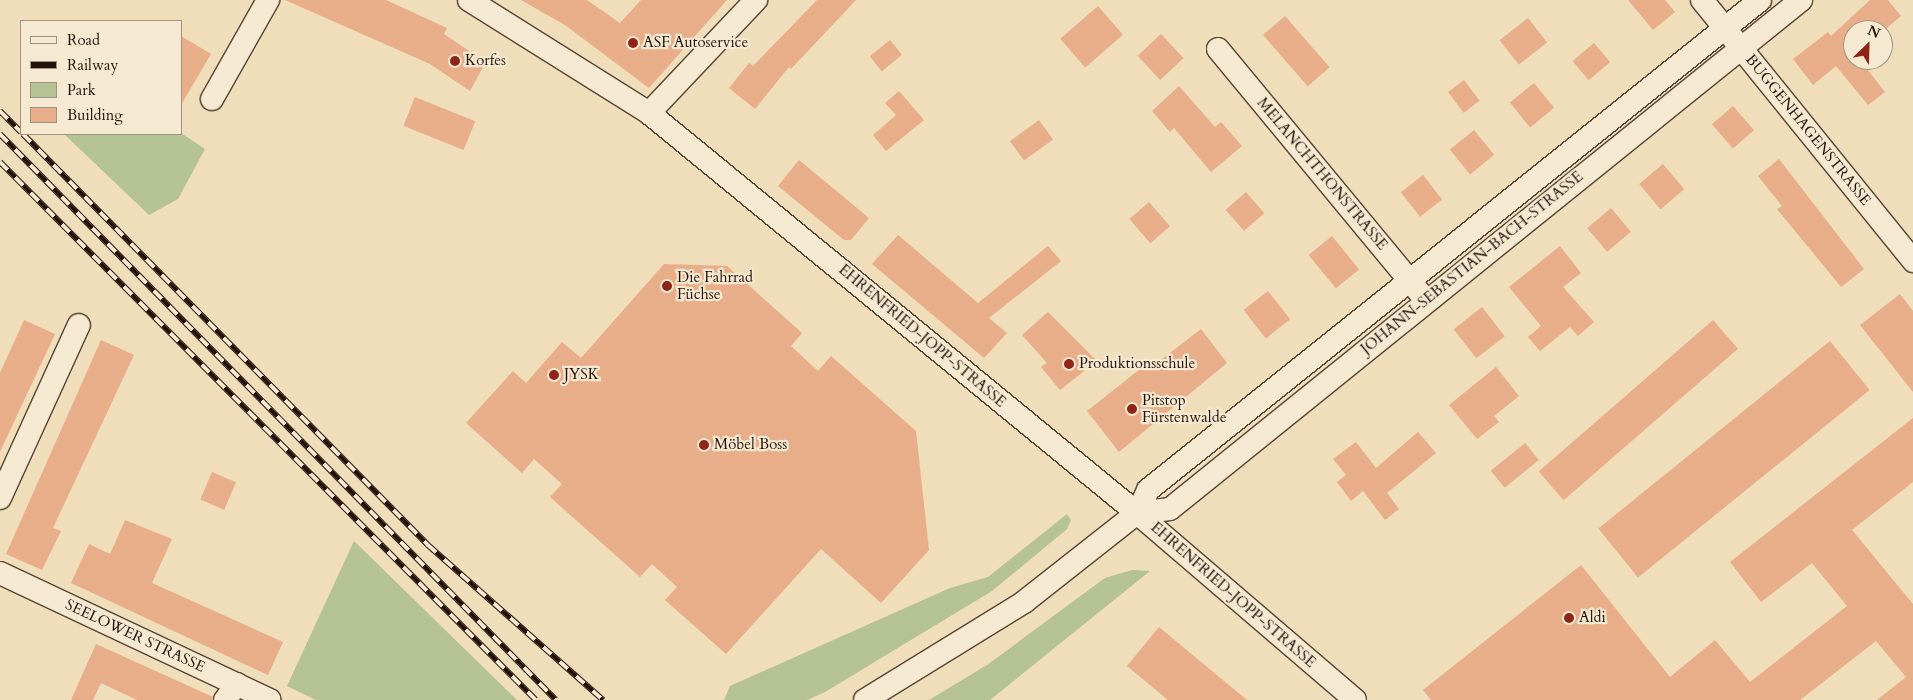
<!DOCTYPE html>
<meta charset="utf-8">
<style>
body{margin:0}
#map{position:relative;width:1913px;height:700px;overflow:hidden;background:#f0ddb9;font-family:Cardo,serif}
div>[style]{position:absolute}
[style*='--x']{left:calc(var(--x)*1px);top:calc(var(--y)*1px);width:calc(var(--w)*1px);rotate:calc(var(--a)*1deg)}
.green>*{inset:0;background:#b4c294}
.building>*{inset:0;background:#e8ad89;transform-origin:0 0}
.roads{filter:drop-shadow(1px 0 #564435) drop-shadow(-1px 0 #564435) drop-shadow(0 1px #564435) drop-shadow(0 -1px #564435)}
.minor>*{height:22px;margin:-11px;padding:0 11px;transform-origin:11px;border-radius:11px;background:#f5e9d2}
.rail>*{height:5.5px;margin-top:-2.75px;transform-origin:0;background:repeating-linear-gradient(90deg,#f5e9d2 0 11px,#231109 0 22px);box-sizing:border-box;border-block:1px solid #231109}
.dots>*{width:14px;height:14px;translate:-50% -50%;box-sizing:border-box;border:2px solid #f5e9d2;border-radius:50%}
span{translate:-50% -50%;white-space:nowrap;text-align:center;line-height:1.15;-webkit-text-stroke:4.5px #f5e9d2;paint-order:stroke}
.poi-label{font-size:15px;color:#231109}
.left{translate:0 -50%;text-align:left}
.street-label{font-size:15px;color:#231109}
.legend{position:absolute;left:20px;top:20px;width:162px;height:115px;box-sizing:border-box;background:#f5e9d2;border:1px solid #a19382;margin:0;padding:6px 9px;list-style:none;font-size:15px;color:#231109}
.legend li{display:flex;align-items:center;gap:10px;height:25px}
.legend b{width:25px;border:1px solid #a19382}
.north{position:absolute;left:1843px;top:20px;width:50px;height:50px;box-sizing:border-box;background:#f5e9d2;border:1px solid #a19382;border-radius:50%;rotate:24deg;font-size:14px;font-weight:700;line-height:20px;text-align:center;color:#231109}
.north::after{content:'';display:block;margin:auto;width:18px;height:22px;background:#8f2418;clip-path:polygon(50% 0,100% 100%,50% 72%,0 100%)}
</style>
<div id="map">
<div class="green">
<i style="clip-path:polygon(181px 133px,205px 149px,178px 199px,149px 215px,64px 134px)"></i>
<i style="clip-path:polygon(1067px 514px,1071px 520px,1067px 529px,992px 591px,825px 692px,807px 700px,724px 700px,730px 686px,950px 588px,988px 577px)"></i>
<i style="clip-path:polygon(354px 541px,517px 700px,316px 700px,287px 686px)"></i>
<i style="clip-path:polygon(1132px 570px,1150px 571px,990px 700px,929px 700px,987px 665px,1105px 578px)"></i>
</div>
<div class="building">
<i style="clip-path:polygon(285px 0,386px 0,447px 28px,444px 34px,475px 55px,471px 62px,483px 67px,470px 91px,430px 64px)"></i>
<i style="clip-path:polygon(521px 0,587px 0,620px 23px,641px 0,727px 0,649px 88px,565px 25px)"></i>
<i style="clip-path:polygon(817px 0,856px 0,791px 69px,789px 67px,755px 109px,729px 88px,749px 63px,753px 66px)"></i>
<i style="clip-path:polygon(1628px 0,1665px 0,1675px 12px,1653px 30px)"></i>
<i style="clip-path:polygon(1870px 0,1888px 0,1901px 16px,1883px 31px,1853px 30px,1853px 60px,1860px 60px,1885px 92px,1868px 105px,1836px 66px,1813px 85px,1793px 59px,1828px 32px,1831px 36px)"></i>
<i style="left:1098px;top:6px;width:38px;height:50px;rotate:49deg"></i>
<i style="left:1285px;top:16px;width:68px;height:29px;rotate:49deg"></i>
<i style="left:1528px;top:18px;width:31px;height:36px;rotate:52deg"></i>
<i style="left:1161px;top:34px;width:33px;height:32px;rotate:47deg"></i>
<i style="clip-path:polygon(181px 36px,211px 54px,181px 105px)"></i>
<i style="left:890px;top:40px;width:19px;height:26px;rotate:51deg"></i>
<i style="left:1594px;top:43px;width:25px;height:28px;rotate:50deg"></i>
<i style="left:1464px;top:80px;width:26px;height:20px;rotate:53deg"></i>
<i style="left:1534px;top:83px;width:32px;height:31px;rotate:51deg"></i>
<i style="clip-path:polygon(1179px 86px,1215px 127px,1221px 122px,1242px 146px,1211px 172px,1174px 128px,1170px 132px,1152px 111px)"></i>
<i style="clip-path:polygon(899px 91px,924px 120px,886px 151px,873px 135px,896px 115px,885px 103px)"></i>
<i style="left:415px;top:97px;width:65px;height:31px;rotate:22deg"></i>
<i style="left:1733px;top:106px;width:32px;height:28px;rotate:49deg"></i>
<i style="left:1039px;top:120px;width:24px;height:36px;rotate:54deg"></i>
<i style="left:1474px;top:130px;width:32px;height:31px;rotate:51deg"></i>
<i style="clip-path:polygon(1779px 159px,1864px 269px,1841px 287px,1777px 209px,1782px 206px,1758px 176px)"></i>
<i style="clip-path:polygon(799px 160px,869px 218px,851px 240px,844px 240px,778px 186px)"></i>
<i style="left:1663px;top:164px;width:33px;height:31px;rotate:50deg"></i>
<i style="left:1423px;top:175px;width:31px;height:28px;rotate:52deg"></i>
<i style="left:1246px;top:192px;width:28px;height:27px;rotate:49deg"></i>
<i style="left:1149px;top:202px;width:32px;height:26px;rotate:49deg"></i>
<i style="left:1611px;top:208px;width:31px;height:31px;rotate:50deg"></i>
<i style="clip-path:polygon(898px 235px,978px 303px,1048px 246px,1061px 261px,989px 318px,1007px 333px,984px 358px,872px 264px)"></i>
<i style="left:1332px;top:236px;width:43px;height:30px;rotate:51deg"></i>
<i style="clip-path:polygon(1560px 246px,1581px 273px,1563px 287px,1594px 322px,1578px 336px,1570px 327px,1540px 351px,1528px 337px,1541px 326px,1509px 287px)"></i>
<i style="clip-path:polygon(664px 264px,727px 266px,802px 333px,791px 346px,818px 371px,831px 356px,916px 431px,929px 550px,881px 603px,821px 549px,726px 654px,665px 600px,677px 587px,652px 564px,640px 577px,550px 497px,562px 484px,534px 459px,522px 473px,466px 423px,513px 371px,526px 383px,562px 342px,581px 358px)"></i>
<i style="left:1268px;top:291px;width:36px;height:31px;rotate:52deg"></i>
<i style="clip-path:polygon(1900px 294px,1913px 311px,1913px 392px,1860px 325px)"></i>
<i style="left:1482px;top:307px;width:37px;height:36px;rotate:52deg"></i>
<i style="clip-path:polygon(1048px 312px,1097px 361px,1060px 390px,1041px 367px,1047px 363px,1022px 335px)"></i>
<i style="clip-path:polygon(24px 320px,55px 334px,0 452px,0 373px)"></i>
<i style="left:1713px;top:320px;width:38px;height:231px;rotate:49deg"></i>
<i style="clip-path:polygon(1201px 329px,1227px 363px,1119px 452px,1087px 411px,1144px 366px,1148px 370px)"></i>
<i style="clip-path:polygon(101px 340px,134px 355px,53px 528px,61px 531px,42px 570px,6px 554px)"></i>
<i style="left:1830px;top:341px;width:63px;height:298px;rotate:51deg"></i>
<i style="clip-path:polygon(1496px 367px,1519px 396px,1494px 416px,1499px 422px,1477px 439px,1449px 405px)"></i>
<i style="clip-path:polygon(1913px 418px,1913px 482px,1852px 530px,1913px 604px,1913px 700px,1877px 700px,1906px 677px,1876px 641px,1800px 700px,1431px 700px,1423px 690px,1581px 565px,1670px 677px,1715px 640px,1750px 682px,1847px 606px,1812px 563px,1761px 602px,1730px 562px)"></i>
<i style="clip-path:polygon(1418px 432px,1436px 453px,1387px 493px,1399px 509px,1385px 520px,1363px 491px,1351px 501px,1337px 482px,1346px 475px,1333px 459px,1356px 442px,1376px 468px)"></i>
<i style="left:1525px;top:443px;width:22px;height:44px;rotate:51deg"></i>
<i style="left:212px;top:472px;width:26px;height:30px;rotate:23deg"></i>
<i style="clip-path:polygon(125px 520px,172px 539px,152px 583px,283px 642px,268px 675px,71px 583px,89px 544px,110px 554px)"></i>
<i style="clip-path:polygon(1159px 627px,1247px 700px,1168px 700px,1127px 666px)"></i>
<i style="clip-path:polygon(96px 644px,213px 697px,212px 700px,137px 700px,101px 683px,93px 700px,71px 700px)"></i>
</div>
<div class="roads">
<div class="minor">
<i style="--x:469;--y:0;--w:213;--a:32.1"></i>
<i style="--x:649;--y:113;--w:631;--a:39.34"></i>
<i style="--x:1137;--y:513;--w:287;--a:40.6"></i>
<i style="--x:1702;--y:0;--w:336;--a:51"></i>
<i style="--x:1218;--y:49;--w:317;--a:50.4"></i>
<i style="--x:212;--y:99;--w:114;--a:-60.5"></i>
<i style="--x:649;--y:113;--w:156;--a:-46.6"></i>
<i style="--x:0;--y:498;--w:190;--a:-65.5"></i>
<i style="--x:1137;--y:513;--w:33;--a:-7"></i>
<i style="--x:1170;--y:509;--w:811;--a:-38.89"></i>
<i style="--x:0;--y:573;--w:298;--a:25.2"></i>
<i style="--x:225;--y:700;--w:20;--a:-53"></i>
<i style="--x:865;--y:700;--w:187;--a:-31.6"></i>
<i style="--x:1024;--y:602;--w:144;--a:-38.2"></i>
<i style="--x:1137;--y:513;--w:25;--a:-64"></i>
<i style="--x:1148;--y:490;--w:784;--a:-38.68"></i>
</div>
</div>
<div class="rail">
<i style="--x:0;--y:111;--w:30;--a:45"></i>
<i style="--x:0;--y:134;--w:793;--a:45.51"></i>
<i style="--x:23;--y:134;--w:577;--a:45.42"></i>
<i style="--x:428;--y:545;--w:234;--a:41.5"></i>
<i style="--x:0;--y:162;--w:759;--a:45.11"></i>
</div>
<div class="dots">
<i style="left:633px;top:43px;background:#8f2418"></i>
<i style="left:455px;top:61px;background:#8f2418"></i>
<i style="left:667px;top:286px;background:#8f2418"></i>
<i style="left:1069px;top:364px;background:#8f2418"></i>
<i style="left:554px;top:375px;background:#8f2418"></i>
<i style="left:1132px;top:409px;background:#8f2418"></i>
<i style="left:704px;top:445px;background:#8f2418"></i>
<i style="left:1569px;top:618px;background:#8f2418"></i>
</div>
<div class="poi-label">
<span class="left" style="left:643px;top:43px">ASF Autoservice</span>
<span class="left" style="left:465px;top:61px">Korfes</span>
<span class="left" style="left:677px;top:286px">Die Fahrrad<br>Füchse</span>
<span class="left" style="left:1079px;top:364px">Produktionsschule</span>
<span class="left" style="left:564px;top:375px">JYSK</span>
<span class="left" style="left:1142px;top:409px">Pitstop<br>Fürstenwalde</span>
<span class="left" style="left:714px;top:445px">Möbel Boss</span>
<span class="left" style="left:1579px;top:618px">Aldi</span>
</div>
<div class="street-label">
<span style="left:1808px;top:130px;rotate:51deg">BUGGENHAGENSTRASSE</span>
<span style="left:1322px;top:174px;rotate:50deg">MELANCHTHONSTRASSE</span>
<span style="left:1472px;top:263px;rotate:-39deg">JOHANN-SEBASTIAN-BACH-STRASSE</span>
<span style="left:922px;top:336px;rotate:40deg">EHRENFRIED-JOPP-STRASSE</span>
<span style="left:1233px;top:595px;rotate:41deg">EHRENFRIED-JOPP-STRASSE</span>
<span style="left:135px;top:636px;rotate:25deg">SEELOWER STRASSE</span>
</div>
<ul class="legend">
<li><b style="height:6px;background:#f5e9d2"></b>Road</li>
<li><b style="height:6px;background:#231109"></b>Railway</li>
<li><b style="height:14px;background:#b4c294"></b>Park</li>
<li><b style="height:14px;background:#e8ad89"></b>Building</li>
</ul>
<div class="north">N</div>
</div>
